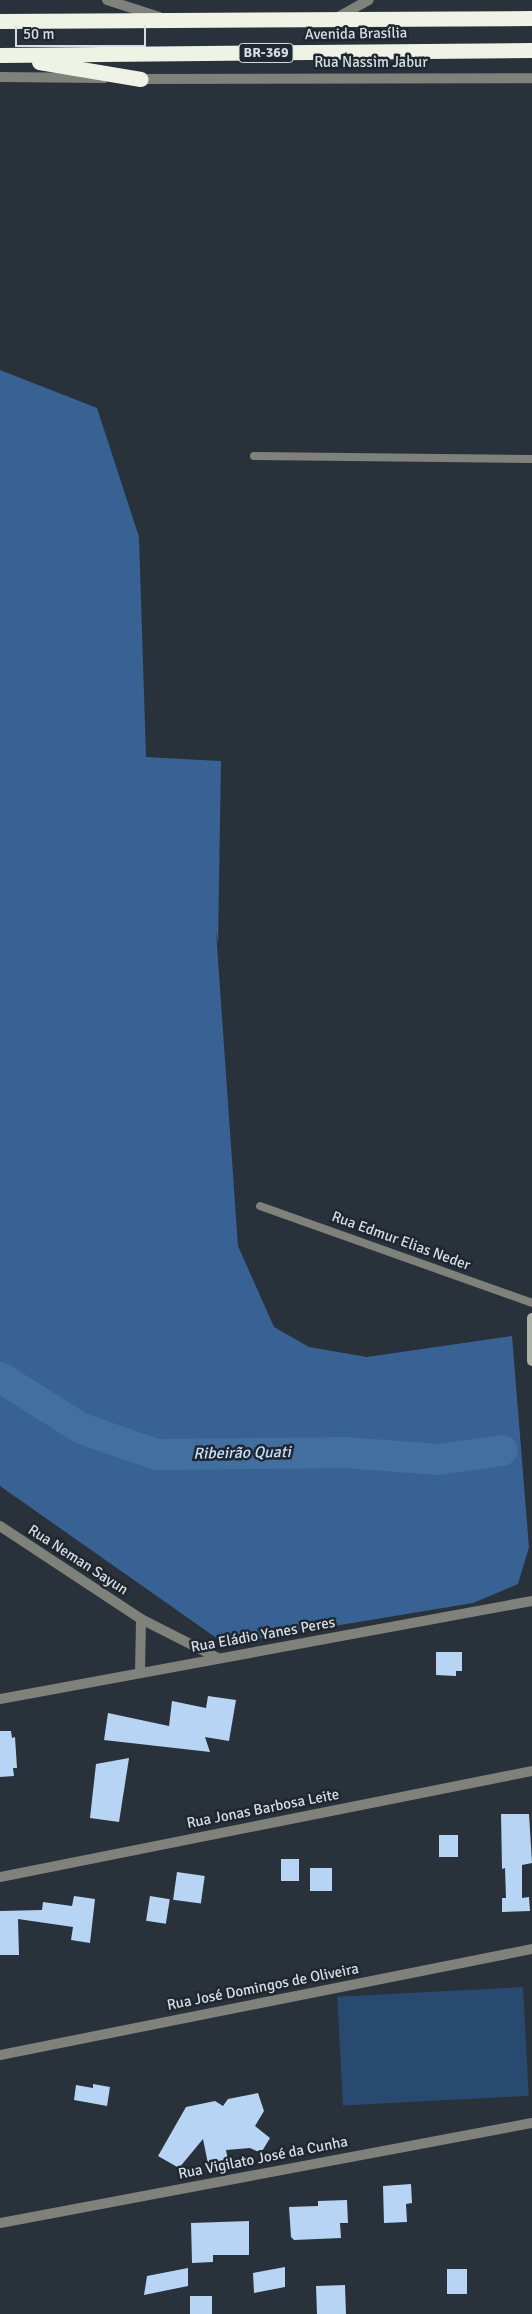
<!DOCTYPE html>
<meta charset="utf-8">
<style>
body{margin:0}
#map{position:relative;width:532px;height:2314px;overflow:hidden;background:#29313a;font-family:Signika,sans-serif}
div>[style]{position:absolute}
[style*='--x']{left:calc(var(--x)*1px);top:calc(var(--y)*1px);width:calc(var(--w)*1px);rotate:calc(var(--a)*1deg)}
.green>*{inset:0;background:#284a71;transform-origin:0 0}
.forest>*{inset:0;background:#376293}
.river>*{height:31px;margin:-15.5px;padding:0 15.5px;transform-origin:15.5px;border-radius:15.5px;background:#436ea0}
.building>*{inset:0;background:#b8d4f5;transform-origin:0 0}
.lane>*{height:8px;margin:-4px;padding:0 4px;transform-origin:4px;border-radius:4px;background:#7f817b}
.street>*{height:10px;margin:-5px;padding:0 5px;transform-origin:5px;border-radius:5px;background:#7f817b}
.secondary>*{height:10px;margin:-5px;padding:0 5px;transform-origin:5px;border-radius:5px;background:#acafa6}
.highway>*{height:15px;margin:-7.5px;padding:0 7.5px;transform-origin:7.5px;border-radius:7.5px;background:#eef3e5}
span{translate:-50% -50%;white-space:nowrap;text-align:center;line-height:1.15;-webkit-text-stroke:5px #1f2730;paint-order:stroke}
.shield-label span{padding:1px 4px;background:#1f2730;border:1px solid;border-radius:4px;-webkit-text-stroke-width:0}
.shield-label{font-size:14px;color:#d8dde3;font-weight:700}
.street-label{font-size:15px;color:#d8dde3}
.water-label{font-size:16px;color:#c6dffd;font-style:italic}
.scale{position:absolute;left:15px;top:25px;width:131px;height:22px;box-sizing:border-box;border:2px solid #d8dde3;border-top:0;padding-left:6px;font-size:15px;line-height:18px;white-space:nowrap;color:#d8dde3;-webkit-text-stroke:4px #1f2730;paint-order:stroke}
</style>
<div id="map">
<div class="green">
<i style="left:523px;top:1987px;width:109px;height:186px;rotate:87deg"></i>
</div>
<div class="forest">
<i style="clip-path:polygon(0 370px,97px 408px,139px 537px,146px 757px,221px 761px,218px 945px,216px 931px,238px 1246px,274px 1327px,309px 1347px,367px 1357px,512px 1336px,529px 1547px,518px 1584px,473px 1603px,225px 1644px,0 1486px)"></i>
</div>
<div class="river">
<i style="--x:0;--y:1377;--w:96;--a:32.2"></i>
<i style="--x:81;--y:1428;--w:79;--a:19.1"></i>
<i style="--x:156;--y:1454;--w:189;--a:-0.6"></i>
<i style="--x:345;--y:1452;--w:93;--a:4.3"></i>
<i style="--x:438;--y:1459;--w:64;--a:-8.1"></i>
</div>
<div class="building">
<i style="clip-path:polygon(436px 1652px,462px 1652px,462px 1671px,456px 1671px,456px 1676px,436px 1675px)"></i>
<i style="clip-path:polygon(208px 1696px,236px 1700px,229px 1741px,205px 1737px,210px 1752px,104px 1740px,108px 1713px,169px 1726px,172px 1701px,206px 1708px)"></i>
<i style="clip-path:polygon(0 1731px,11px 1731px,12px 1738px,15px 1737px,17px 1768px,13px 1768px,14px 1776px,0 1777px)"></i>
<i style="clip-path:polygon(129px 1758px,119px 1822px,90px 1818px,96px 1764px)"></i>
<i style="clip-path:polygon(501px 1814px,529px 1814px,532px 1863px,522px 1865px,522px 1898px,529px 1897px,530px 1911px,502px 1912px,502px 1898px,506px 1898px,505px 1868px,502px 1869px)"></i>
<i style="left:439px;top:1835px;width:19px;height:22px"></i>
<i style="left:281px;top:1859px;width:18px;height:22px"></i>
<i style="left:310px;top:1868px;width:22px;height:23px"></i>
<i style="left:177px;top:1872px;width:28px;height:28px;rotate:8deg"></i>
<i style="clip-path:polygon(74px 1896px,95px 1899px,90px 1943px,71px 1940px,73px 1927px,18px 1919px,19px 1955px,0 1955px,0 1911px,42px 1910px,43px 1902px,72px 1906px)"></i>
<i style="left:150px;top:1896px;width:20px;height:25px;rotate:9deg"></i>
<i style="clip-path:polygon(93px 2084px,110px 2087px,107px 2106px,74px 2100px,76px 2085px,93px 2088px)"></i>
<i style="clip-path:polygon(258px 2093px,264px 2111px,255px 2126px,270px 2138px,261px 2153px,250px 2148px,226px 2150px,228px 2160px,208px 2164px,203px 2139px,179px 2168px,158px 2156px,186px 2107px,215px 2101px,223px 2106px,228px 2099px)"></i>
<i style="clip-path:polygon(411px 2184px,412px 2203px,406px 2204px,407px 2222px,384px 2223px,383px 2186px)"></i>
<i style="clip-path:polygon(347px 2200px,348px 2223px,340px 2223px,341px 2238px,294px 2240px,291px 2237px,289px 2207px,318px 2206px,318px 2201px)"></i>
<i style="clip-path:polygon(249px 2221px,249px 2255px,213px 2255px,213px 2262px,192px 2263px,191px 2223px)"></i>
<i style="clip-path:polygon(285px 2267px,285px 2287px,254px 2293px,253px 2273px)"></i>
<i style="clip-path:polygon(188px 2268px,188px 2286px,144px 2295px,147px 2276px)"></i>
<i style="left:447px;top:2269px;width:20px;height:25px"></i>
<i style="left:345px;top:2285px;width:29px;height:29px;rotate:88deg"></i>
<i style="left:190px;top:2296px;width:22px;height:18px"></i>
</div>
<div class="lane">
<i style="--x:254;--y:456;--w:278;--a:0.6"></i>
<i style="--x:260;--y:1206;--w:289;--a:19.6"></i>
</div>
<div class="street">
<i style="--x:107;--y:0;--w:55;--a:18.1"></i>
<i style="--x:338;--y:17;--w:35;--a:-29"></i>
<i style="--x:0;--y:77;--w:104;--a:0.6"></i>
<i style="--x:136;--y:79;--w:396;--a:-0.1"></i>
<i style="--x:0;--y:1526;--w:169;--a:33.4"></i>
<i style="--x:141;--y:1619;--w:86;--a:26.9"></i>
<i style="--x:140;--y:1672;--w:53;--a:-88.9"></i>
<i style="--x:0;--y:1699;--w:541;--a:-10.44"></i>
<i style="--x:0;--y:1877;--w:542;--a:-11.27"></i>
<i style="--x:0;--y:2055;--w:542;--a:-11.27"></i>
<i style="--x:0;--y:2223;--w:541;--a:-10.65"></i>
</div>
<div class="secondary">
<i style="--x:532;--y:1318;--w:43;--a:90"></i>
</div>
<div class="highway">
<i style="--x:0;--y:21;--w:532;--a:-0.32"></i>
<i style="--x:0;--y:55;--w:532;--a:-0.54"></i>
<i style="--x:39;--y:62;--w:103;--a:9.5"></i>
</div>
<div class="shield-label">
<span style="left:266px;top:53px">BR-369</span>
</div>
<div class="street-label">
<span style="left:356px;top:34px;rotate:-1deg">Avenida Brasília</span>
<span style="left:371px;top:63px">Rua Nassim Jabur</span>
<span style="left:401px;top:1241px;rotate:20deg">Rua Edmur Elias Neder</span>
<span style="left:78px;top:1560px;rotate:33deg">Rua Neman Sayun</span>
<span style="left:263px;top:1635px;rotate:-10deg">Rua Eládio Yanes Peres</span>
<span style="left:263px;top:1809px;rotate:-11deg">Rua Jonas Barbosa Leite</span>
<span style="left:263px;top:1987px;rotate:-11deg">Rua José Domingos de Oliveira</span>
<span style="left:263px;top:2158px;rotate:-11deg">Rua Vigilato José da Cunha</span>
</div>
<div class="water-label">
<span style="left:242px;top:1453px;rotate:-1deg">Ribeirão Quati</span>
</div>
<div class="scale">50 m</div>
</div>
